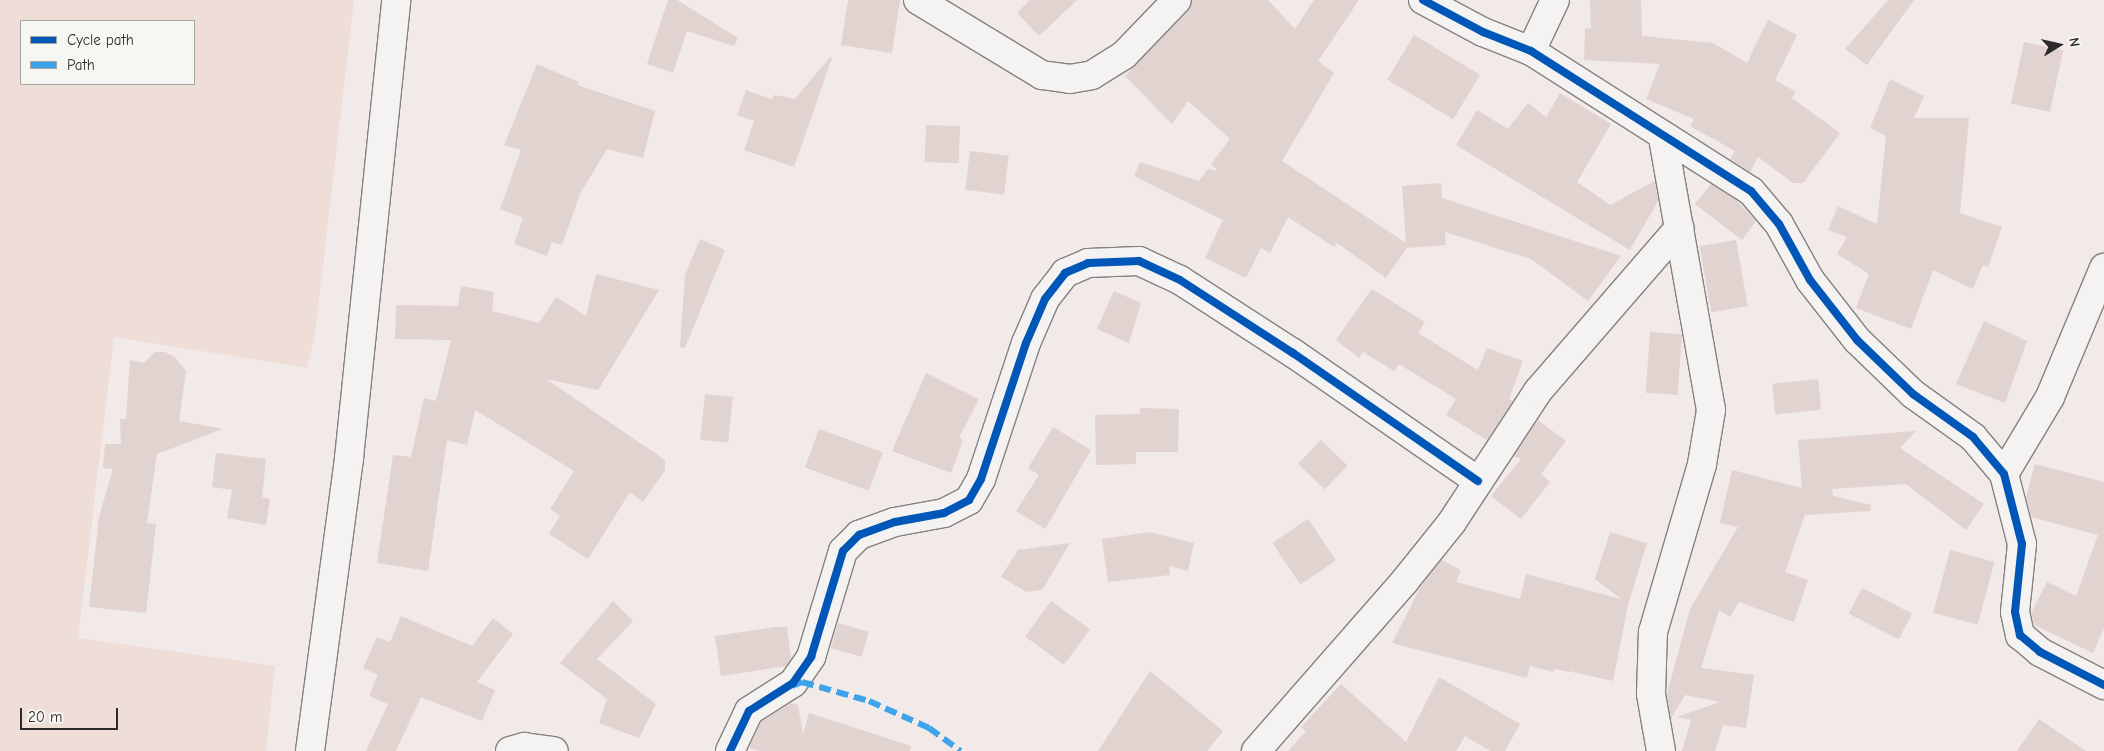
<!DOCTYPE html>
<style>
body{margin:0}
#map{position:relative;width:2104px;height:751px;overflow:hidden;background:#f1eae8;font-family:"Comic Neue",sans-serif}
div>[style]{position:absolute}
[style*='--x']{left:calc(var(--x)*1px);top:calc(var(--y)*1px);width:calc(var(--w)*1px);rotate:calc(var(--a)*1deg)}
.built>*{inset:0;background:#efddd8}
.building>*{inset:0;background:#e0d3d0;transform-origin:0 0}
.roads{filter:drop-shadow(1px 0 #848180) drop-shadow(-1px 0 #848180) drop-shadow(0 1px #848180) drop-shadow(0 -1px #848180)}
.street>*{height:28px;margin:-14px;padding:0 14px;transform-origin:14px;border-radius:14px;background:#f4f3f1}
.secondary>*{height:28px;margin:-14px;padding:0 14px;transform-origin:14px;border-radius:14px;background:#f4f3f1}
.quiet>*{height:6px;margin-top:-3px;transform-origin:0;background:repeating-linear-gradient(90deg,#3ea3eb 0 12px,transparent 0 18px)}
.cycleway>*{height:8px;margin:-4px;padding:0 4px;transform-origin:4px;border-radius:4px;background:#0057b8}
span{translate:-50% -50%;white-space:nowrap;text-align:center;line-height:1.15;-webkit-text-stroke:4px #f6f6f2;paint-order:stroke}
.legend{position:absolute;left:20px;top:20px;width:175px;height:65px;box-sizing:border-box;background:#f6f6f2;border:1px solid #a5a5a2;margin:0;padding:6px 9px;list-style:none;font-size:15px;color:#2b2b2b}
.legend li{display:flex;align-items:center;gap:10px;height:25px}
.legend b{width:25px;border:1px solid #a5a5a2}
.north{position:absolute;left:2034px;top:20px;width:50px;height:50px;-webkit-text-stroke:4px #f6f6f2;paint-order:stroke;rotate:80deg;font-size:14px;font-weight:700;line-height:20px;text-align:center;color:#2b2b2b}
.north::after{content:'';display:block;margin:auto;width:18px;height:22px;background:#2b2b2b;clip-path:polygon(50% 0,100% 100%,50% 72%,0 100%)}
.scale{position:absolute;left:20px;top:708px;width:98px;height:22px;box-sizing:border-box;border:2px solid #2b2b2b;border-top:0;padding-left:6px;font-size:15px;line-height:18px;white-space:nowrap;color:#2b2b2b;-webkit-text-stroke:4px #f6f6f2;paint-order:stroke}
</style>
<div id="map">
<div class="built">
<i style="clip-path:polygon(evenodd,0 0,354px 0,315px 334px,307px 368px,114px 337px,78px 638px,275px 666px,266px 751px,0 751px,0 0,21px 21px,194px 21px,194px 84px,21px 84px,21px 21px)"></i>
</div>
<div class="building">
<i style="clip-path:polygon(668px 0,677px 0,738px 38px,734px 46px,687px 31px,673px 73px,647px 64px)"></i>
<i style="clip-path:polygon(848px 0,900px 0,892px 53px,841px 45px)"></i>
<i style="clip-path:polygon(1030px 0,1077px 0,1039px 36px,1017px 13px)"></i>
<i style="clip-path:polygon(1192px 0,1268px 0,1295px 29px,1314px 0,1359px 0,1318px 61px,1334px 73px,1282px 161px,1406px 243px,1402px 186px,1441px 183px,1442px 198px,1621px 256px,1588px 301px,1531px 259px,1445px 232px,1446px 245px,1407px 248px,1386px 278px,1337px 243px,1334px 247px,1288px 217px,1270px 253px,1261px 248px,1246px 278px,1205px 258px,1223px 220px,1134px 176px,1140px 162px,1199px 181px,1208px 169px,1218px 171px,1211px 164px,1230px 139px,1188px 101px,1172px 124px,1125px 76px,1188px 11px)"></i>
<i style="clip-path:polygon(1590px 0,1641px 0,1642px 36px,1713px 43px,1747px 63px,1768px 20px,1797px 35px,1775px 80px,1796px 92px,1792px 98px,1840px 133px,1803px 183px,1793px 183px,1758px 157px,1750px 172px,1730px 159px,1735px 151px,1690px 126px,1694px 119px,1646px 99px,1660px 64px,1584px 60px,1585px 28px,1591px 29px)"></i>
<i style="clip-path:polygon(1888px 0,1914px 0,1867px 65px,1845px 49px)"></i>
<i style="left:1414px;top:35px;width:77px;height:52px;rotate:31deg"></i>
<i style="left:2024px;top:42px;width:40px;height:63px;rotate:12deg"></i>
<i style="clip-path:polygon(830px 57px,832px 58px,794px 167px,744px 150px,754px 121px,737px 115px,746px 90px,771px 99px,775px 95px,795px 99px)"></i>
<i style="clip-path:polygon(537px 64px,579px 82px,577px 85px,655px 111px,643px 158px,607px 149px,580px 194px,562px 245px,552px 242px,547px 256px,514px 244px,523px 218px,500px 209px,521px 150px,504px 145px)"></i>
<i style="clip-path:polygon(1890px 79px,1924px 96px,1914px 118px,1969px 118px,1960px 213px,2002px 227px,1988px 267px,1983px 265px,1973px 289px,1933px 270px,1911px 329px,1856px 308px,1869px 274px,1837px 254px,1847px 237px,1828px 230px,1838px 206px,1877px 224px,1886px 136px,1870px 128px)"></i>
<i style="clip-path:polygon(1560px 93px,1611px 124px,1577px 182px,1610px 205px,1655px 181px,1658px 201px,1630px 250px,1456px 145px,1477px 110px,1508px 129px,1528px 103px,1546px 117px)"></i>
<i style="left:926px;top:125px;width:34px;height:37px;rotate:2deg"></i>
<i style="left:970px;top:151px;width:39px;height:39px;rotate:7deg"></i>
<i style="clip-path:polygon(1711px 184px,1735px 199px,1756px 221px,1742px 240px,1695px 204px)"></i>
<i style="clip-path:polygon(700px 239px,725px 250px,685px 348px,680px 347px,685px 275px)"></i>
<i style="left:1736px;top:240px;width:67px;height:37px;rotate:80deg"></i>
<i style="clip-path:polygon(596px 274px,659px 290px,598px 390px,546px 379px,665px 460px,665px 470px,643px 502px,630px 492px,588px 559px,549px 534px,560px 516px,550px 509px,574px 471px,475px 410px,467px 445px,447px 440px,428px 571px,377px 563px,393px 455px,411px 457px,424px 398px,436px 401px,451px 340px,395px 339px,396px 305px,458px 306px,461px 286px,494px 292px,492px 311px,539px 323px,556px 297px,586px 316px)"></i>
<i style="clip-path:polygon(1372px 289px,1425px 322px,1418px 333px,1478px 370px,1487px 348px,1523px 361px,1509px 399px,1513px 401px,1487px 440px,1446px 415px,1456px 399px,1399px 364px,1394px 371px,1363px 352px,1359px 358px,1336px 340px)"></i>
<i style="clip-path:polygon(1114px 291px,1141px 303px,1129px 343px,1097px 329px)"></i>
<i style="clip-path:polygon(1984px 321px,2027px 341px,2005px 403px,1956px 384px)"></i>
<i style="left:1650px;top:332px;width:32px;height:61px;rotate:4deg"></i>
<i style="clip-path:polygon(155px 352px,165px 352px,175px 357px,186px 371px,179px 421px,223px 429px,157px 454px,147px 523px,156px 524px,146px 613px,89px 607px,99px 517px,113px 469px,103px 468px,105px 444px,121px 444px,120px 419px,126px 419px,130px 360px,144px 363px)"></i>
<i style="clip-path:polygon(926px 373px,979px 399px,959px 438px,963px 440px,951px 473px,892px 451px)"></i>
<i style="left:1818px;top:379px;width:31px;height:46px;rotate:84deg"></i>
<i style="left:705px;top:394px;width:28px;height:46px;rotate:6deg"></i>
<i style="clip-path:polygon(1140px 408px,1179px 409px,1178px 452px,1136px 452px,1136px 464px,1096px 465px,1095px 415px,1140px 414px)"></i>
<i style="clip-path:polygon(1538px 420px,1566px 441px,1541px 474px,1550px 482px,1521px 519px,1491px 496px,1521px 459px,1514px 456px)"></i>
<i style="clip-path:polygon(1053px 427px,1091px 450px,1045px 529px,1016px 511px,1039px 475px,1028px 468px)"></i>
<i style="left:819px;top:429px;width:68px;height:41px;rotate:20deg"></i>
<i style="clip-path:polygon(1916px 431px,1900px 448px,1984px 504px,1966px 530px,1906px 484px,1832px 489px,1833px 496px,1871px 505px,1870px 511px,1805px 515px,1785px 572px,1808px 580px,1794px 622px,1739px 602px,1730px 617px,1719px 610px,1701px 668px,1754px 675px,1746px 728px,1723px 725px,1715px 751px,1682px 751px,1691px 720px,1677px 717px,1720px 702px,1685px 695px,1671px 719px,1667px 694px,1690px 609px,1738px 527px,1720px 523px,1732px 470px,1802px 488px,1798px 440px)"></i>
<i style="left:1321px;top:440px;width:37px;height:33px;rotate:44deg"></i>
<i style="clip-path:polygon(216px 453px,266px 459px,262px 497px,270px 499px,266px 525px,227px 518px,232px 490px,212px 487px)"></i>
<i style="clip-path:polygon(2035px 464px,2104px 482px,2104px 628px,2093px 653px,2034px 625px,2031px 613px,2047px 582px,2076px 596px,2098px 535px,2031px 517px,2026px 497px)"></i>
<i style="left:1308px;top:519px;width:50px;height:43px;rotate:56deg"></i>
<i style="clip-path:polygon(1150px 532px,1194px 543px,1188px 571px,1169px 566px,1170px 575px,1108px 582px,1102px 539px)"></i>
<i style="clip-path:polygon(1610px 532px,1647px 543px,1628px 605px,1613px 681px,1572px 672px,1571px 669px,1570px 672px,1554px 669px,1553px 672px,1530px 666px,1527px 678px,1392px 643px,1420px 588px,1441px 560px,1461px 570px,1456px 582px,1520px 599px,1526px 574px,1621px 599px,1595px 579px)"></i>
<i style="clip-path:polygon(1070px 543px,1042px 590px,1026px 592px,1001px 577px,1018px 550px)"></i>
<i style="left:1950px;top:550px;width:46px;height:65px;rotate:15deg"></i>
<i style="left:1862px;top:588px;width:56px;height:29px;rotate:27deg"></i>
<i style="clip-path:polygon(613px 601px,633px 621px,597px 659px,656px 704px,639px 738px,599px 723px,607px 699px,560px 663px)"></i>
<i style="left:1051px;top:601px;width:48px;height:44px;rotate:36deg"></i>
<i style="clip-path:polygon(401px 616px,472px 646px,493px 618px,513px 634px,477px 682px,495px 690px,482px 721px,421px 697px,396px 751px,366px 751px,388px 704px,369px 696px,378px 675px,363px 668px,377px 637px,390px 642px)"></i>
<i style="left:838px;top:623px;width:32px;height:26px;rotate:16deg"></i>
<i style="clip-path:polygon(775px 627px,787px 627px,791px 658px,786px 666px,721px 676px,715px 636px)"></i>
<i style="clip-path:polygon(1150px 671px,1223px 731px,1207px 751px,1098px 751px)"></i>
<i style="clip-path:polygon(1439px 677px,1520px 724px,1505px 751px,1490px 751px,1465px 736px,1456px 751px,1288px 751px,1306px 731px,1301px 727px,1341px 684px,1406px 742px)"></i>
<i style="clip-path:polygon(791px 703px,798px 705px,803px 735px,809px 713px,911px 746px,910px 751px,760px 751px,749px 748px,761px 722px)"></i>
<i style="clip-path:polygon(2039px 719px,2086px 751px,2017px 751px)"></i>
</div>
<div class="roads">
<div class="street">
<i style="--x:918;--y:0;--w:145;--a:31.2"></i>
<i style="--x:1042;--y:75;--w:28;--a:8"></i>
<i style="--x:1070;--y:79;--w:22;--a:-10"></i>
<i style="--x:1092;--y:75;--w:38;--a:-32"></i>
<i style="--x:1124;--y:55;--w:76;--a:-46.1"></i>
<i style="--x:1423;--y:0;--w:68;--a:28.1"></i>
<i style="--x:1483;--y:32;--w:52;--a:21.6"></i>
<i style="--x:1531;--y:51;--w:261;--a:32.5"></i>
<i style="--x:1751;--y:191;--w:43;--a:49.7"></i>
<i style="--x:1779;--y:224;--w:64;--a:61"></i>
<i style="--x:1810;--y:280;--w:76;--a:51.9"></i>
<i style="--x:1857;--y:340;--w:78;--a:44"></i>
<i style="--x:1913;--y:394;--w:74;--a:35.6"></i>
<i style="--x:1973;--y:437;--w:48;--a:50"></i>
<i style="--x:2004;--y:474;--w:72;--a:75.6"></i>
<i style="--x:2022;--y:544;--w:68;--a:95.9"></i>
<i style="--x:2015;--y:612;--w:24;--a:78"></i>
<i style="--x:2020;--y:635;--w:26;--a:40"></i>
<i style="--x:2040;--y:652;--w:72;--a:27.3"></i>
<i style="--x:1531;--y:51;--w:56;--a:-64.8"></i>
<i style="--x:2004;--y:474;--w:90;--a:-59.1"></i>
<i style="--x:2050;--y:397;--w:140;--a:-67.3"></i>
<i style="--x:510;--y:751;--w:15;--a:-16"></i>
<i style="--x:524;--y:747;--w:30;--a:8"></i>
<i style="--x:730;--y:751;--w:44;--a:-64.6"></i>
<i style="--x:749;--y:711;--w:52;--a:-32.5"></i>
<i style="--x:793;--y:683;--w:32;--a:-55"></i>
<i style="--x:811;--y:657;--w:111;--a:-73.2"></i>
<i style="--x:843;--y:551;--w:23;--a:-45"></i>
<i style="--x:859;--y:535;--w:38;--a:-20"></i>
<i style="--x:895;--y:522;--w:50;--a:-10.4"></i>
<i style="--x:944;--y:513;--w:28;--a:-27"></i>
<i style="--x:969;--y:500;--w:24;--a:-60"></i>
<i style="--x:981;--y:479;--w:143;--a:-71.7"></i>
<i style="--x:1026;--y:343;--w:48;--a:-66.6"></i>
<i style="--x:1045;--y:299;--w:33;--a:-52"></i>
<i style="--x:1065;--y:273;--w:25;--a:-23"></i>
<i style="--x:1088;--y:263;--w:51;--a:-2.2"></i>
<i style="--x:1139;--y:261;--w:45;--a:24.9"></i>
<i style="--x:1180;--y:280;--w:135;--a:32.9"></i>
<i style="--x:1293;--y:353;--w:225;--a:34.7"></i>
<i style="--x:1256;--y:751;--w:225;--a:-48.8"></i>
<i style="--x:1404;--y:582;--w:77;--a:-51.3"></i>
<i style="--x:1452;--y:522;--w:157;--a:-56.7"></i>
<i style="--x:1538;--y:391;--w:216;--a:-49.1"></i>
<i style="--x:1661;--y:751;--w:58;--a:-100"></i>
<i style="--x:1651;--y:694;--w:62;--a:-88.2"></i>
<i style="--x:1653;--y:632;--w:175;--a:-73.7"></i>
<i style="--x:1702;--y:464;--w:55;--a:-80.5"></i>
<i style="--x:1711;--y:410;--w:277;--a:-100"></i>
</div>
<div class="secondary">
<i style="--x:310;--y:751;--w:296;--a:-82.4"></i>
<i style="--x:349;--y:458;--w:460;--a:-84.1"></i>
</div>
</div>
<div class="quiet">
<i style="--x:792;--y:686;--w:11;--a:-22"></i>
<i style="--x:802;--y:682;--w:70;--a:15.8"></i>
<i style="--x:869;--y:701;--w:66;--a:24.2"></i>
<i style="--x:929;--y:728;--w:39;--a:36"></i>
</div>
<div class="cycleway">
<i style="--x:1423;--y:0;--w:68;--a:28.1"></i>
<i style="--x:1483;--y:32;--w:52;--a:21.6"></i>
<i style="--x:1531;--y:51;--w:261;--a:32.5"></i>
<i style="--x:1751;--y:191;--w:43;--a:49.7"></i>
<i style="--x:1779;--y:224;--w:64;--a:61"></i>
<i style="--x:1810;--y:280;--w:76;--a:51.9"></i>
<i style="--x:1857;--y:340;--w:78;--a:44"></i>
<i style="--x:1913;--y:394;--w:74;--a:35.6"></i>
<i style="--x:1973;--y:437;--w:48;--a:50"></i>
<i style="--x:2004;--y:474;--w:72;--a:75.6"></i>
<i style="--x:2022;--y:544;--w:68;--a:95.9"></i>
<i style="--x:2015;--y:612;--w:24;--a:78"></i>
<i style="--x:2020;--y:635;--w:26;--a:40"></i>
<i style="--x:2040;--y:652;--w:72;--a:27.3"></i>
<i style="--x:730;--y:751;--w:44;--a:-64.6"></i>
<i style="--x:749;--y:711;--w:52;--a:-32.5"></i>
<i style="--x:793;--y:683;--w:32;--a:-55"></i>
<i style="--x:811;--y:657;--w:111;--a:-73.2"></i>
<i style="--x:843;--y:551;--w:23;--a:-45"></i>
<i style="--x:859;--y:535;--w:38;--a:-20"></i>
<i style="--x:895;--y:522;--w:50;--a:-10.4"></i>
<i style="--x:944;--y:513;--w:28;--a:-27"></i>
<i style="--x:969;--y:500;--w:24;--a:-60"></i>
<i style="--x:981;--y:479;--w:143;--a:-71.7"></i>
<i style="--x:1026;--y:343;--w:48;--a:-66.6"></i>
<i style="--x:1045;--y:299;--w:33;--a:-52"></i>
<i style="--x:1065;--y:273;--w:25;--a:-23"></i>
<i style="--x:1088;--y:263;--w:51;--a:-2.2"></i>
<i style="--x:1139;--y:261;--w:45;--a:24.9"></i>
<i style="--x:1180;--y:280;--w:135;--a:32.9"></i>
<i style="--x:1293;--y:353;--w:225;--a:34.7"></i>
</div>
<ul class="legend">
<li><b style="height:6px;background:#0057b8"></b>Cycle path</li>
<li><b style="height:6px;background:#3ea3eb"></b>Path</li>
</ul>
<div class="north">N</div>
<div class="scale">20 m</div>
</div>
